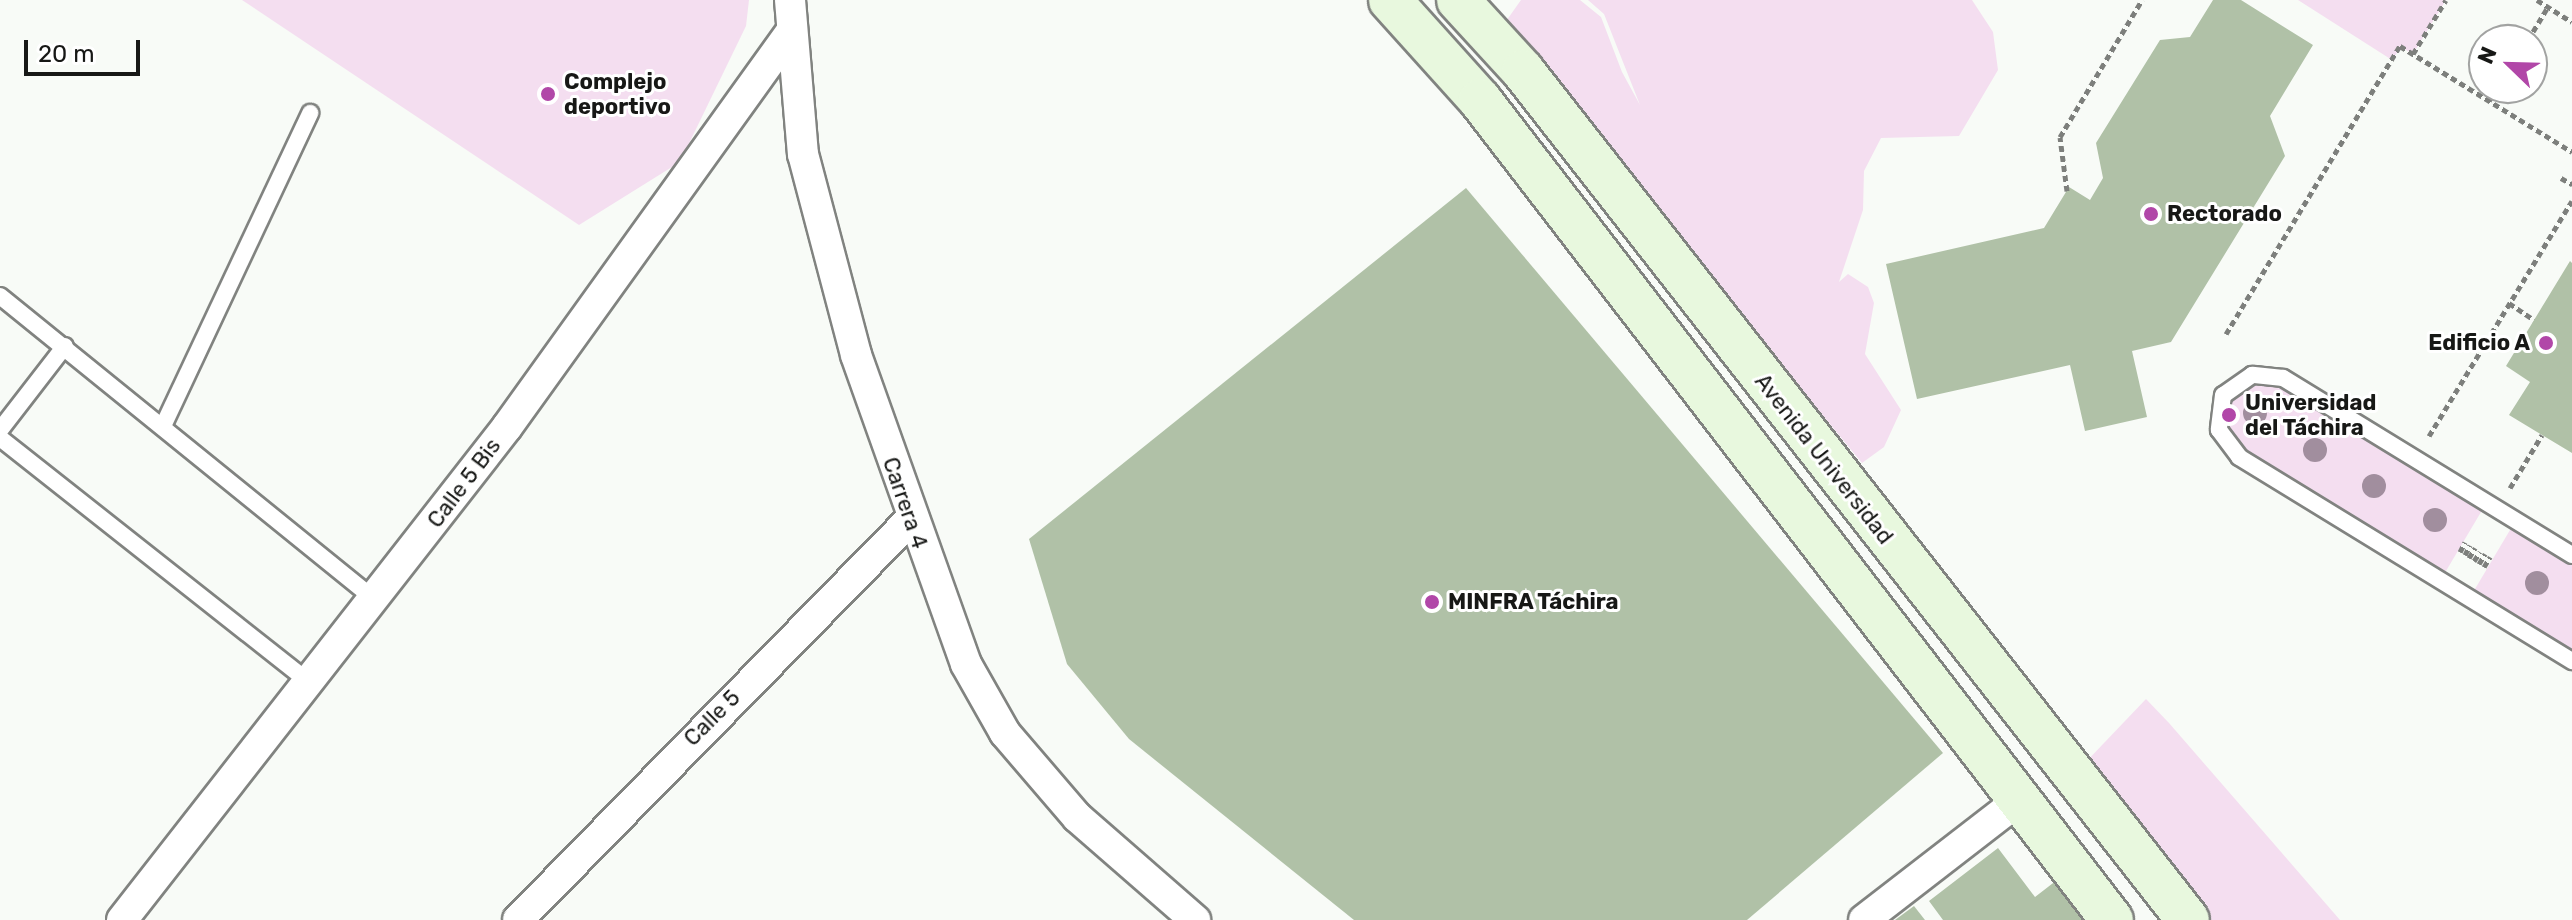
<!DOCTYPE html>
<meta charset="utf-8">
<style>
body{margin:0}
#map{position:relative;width:2572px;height:920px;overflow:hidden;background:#f8fbf7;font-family:Rubik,sans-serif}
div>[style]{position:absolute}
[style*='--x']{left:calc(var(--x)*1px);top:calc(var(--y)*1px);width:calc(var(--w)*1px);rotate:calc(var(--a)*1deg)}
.green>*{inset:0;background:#f4def0}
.building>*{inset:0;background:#b0c1a7}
.path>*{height:5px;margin-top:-2.5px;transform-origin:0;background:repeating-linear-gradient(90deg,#7d7f7c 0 6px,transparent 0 10px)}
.roads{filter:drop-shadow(2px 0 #818380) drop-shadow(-2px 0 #818380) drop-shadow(0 2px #818380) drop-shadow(0 -2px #818380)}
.lane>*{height:16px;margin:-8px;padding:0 8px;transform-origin:8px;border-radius:8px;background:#fff}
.street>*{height:30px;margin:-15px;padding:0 15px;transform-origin:15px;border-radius:15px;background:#fff}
.secondary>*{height:42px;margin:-21px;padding:0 21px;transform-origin:21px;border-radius:21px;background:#e8f8de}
.trees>*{width:24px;height:24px;margin:-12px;border-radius:50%;background:#a18e9e}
.dots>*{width:22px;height:22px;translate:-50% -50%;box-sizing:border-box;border:4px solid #fff;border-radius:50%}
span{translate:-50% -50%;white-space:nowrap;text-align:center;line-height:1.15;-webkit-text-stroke:6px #fff;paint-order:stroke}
.poi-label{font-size:22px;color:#171816;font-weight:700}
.left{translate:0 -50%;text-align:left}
.right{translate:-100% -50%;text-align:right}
.street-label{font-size:22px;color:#171816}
.north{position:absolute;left:2468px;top:24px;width:80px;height:80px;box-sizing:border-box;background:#fff;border:2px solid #a2a3a2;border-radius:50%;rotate:293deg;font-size:22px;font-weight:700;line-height:32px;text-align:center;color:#171816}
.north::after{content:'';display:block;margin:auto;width:28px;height:36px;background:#b147a8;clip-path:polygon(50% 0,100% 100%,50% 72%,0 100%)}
.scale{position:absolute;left:24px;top:40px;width:116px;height:36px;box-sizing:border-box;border:4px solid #171816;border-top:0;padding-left:10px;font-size:24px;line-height:28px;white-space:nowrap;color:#171816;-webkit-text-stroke:6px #fff;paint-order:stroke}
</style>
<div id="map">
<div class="green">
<i style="clip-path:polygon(242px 0,749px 0,746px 26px,680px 162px,579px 225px)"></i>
<i style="clip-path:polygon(1521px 0,1580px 0,1601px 17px,1622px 72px,1640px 105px,1604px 14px,1588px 0,1972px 0,1993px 32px,1998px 70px,1959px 136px,1881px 138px,1864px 171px,1863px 210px,1839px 282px,1848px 274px,1868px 287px,1874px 303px,1865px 354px,1901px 410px,1884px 447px,1862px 463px,1527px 57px,1504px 24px)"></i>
<i style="clip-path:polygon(2298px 0,2446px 0,2413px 54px,2401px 47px,2392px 60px)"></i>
<i style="clip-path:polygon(2253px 381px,2286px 385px,2484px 507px,2443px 576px,2242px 453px,2224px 428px,2227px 398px)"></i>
<i style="clip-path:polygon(2513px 525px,2572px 561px,2572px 655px,2472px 594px)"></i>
<i style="clip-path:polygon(2146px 699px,2169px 723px,2340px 920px,2210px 920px,2083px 765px)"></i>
</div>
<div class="building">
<i style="clip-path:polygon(2213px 0,2241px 0,2313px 45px,2270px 116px,2285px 156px,2171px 342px,2132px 351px,2147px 417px,2085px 431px,2070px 365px,1917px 399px,1886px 264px,2044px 228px,2069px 187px,2090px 200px,2103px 178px,2096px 143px,2160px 40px,2190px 37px)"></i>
<i style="clip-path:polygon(1466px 188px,1943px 753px,1747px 920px,1354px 920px,1129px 739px,1067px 664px,1029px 539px)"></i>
<i style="clip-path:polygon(2570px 261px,2572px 263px,2572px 453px,2509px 415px,2530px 382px,2506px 366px)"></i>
<i style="clip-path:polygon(1998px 848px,2035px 897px,2057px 880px,2087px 920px,1943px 920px,1929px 901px)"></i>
<i style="clip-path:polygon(1914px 906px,1925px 920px,1895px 920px)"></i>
</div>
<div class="path">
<i style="--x:2537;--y:0;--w:41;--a:32.2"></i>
<i style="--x:2528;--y:40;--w:39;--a:-59"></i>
<i style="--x:2413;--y:54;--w:63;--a:-58.6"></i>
<i style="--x:2489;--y:101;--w:15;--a:-58"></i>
<i style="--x:2561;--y:178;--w:13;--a:29"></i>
<i style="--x:2067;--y:191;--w:54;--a:-97.4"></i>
<i style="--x:2060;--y:137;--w:160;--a:-59.1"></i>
<i style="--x:2509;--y:303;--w:30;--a:34"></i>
<i style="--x:2226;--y:334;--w:336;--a:-58.9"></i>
<i style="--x:2400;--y:46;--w:202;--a:31.6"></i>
<i style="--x:2429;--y:436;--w:275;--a:-58.7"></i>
<i style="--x:2510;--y:488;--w:62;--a:-58.9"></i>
<i style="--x:2460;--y:552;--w:11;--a:-63"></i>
<i style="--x:2465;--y:555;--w:11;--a:-63"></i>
<i style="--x:2469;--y:558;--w:12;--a:-59"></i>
<i style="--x:2474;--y:561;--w:11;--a:-56"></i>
<i style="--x:2479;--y:564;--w:12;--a:-59"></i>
<i style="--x:2484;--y:567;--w:12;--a:-59"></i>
</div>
<div class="roads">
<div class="lane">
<i style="--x:0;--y:296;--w:483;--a:39"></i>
<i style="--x:163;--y:426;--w:346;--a:-64.8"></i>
<i style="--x:0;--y:430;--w:106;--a:-52.3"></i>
<i style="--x:0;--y:438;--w:390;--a:38.3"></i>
<i style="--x:2572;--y:555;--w:339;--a:-148.5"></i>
<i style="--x:2283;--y:378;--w:31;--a:-174"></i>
<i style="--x:2252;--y:375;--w:35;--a:145"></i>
<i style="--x:2223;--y:395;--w:35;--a:97"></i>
<i style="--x:2219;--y:430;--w:34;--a:53"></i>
<i style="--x:2239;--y:457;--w:391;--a:31.5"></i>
</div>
<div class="street">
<i style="--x:790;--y:0;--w:155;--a:85.2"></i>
<i style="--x:803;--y:154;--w:208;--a:75.2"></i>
<i style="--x:856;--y:355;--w:328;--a:70.4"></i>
<i style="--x:966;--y:664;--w:79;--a:60.5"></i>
<i style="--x:1005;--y:733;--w:111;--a:49.4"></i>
<i style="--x:1077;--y:817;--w:157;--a:41.1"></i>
<i style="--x:122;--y:920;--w:626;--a:-52.01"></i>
<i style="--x:507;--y:427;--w:484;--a:-54.3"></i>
<i style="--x:518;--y:920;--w:560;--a:-45.58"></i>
<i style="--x:1864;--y:920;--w:196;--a:-37.7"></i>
</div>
<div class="secondary">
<i style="--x:1390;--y:0;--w:135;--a:48"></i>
<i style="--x:1480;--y:100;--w:1035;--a:52.38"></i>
<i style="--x:1458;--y:0;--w:96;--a:47.5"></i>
<i style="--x:1523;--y:71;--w:1078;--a:51.93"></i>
</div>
</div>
<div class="trees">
<i style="left:2255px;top:413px"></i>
<i style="left:2315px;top:450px"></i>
<i style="left:2374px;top:486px"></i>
<i style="left:2435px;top:520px"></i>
<i style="left:2537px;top:583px"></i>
</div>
<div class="dots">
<i style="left:548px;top:94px;background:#b147a8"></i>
<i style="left:2151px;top:214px;background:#b147a8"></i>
<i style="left:2546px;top:343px;background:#b147a8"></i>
<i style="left:2229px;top:415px;background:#b147a8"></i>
<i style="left:1432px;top:602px;background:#b147a8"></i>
</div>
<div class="poi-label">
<span class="left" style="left:564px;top:94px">Complejo<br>deportivo</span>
<span class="left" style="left:2167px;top:214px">Rectorado</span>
<span class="right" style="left:2530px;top:343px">Edificio A</span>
<span class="left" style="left:2245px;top:415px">Universidad<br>del Táchira</span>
<span class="left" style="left:1448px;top:602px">MINFRA Táchira</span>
</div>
<div class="street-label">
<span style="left:1824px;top:459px;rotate:52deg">Avenida Universidad</span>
<span style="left:464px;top:483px;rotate:-53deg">Calle 5 Bis</span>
<span style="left:905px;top:503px;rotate:71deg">Carrera 4</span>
<span style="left:712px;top:718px;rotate:-45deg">Calle 5</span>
</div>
<div class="north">N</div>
<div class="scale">20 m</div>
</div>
